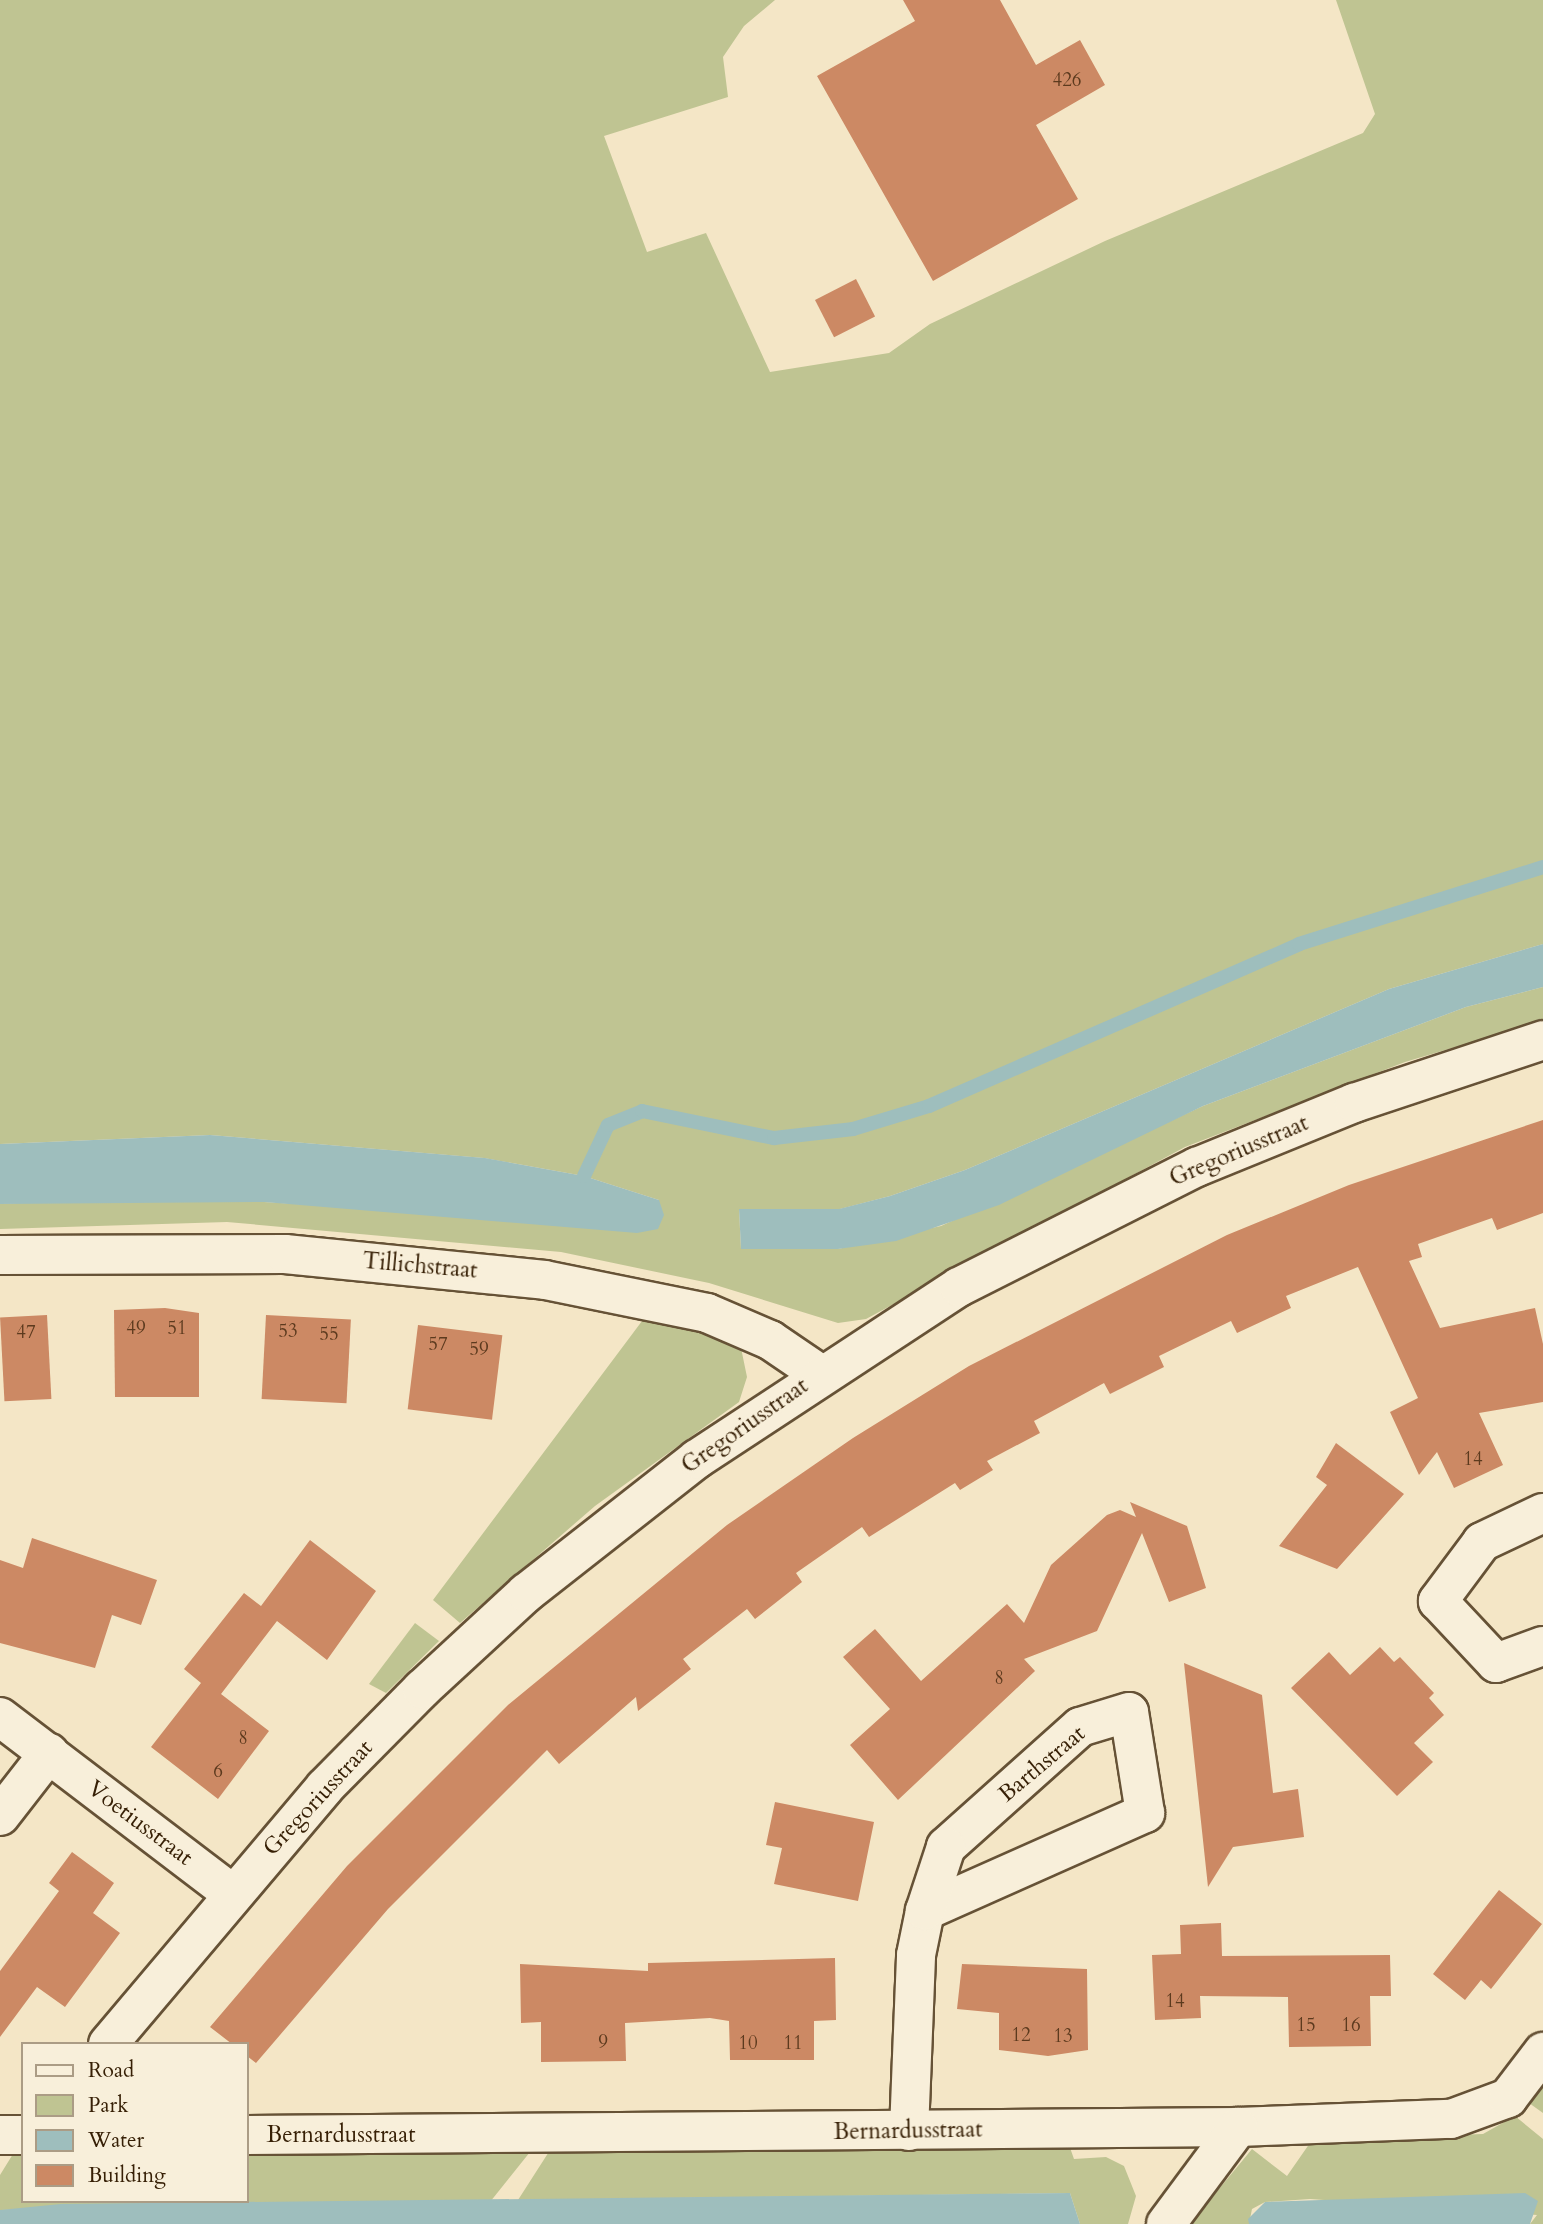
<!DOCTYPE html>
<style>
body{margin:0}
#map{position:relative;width:1543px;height:2224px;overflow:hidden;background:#f4e6c6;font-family:Cardo,serif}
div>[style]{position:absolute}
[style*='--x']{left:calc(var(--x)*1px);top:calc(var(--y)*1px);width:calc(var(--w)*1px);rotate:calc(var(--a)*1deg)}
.green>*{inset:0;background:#bfc492}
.water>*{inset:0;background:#9ebebd}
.stream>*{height:14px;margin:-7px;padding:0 7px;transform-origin:7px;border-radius:7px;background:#9ebebd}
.building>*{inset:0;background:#cc8964;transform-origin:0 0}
.roads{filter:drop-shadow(2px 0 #665236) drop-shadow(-2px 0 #665236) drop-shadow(0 2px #665236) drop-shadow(0 -2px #665236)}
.street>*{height:38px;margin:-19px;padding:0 19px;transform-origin:19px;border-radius:19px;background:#f8efda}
span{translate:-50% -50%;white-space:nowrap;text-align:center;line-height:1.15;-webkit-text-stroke:6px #f8efda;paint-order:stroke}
.number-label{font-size:19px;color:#5c3a1e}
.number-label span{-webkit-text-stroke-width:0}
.street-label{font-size:23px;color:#372006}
.legend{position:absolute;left:21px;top:2042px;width:228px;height:161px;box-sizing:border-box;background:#f8efda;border:2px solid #ab9c85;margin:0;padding:9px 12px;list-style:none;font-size:21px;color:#372006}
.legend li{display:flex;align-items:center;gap:14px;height:35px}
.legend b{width:35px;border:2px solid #ab9c85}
</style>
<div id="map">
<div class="green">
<i style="clip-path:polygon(0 0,775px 0,744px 26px,723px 57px,728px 97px,604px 136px,647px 252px,706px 233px,770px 372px,889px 353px,930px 324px,1105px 241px,1363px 133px,1375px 114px,1336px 0,1543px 0,1543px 944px,1389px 989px,965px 1170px,890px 1196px,840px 1209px,739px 1209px,741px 1249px,838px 1249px,941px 1226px,1203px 1106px,1466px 1007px,1543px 987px,1543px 1021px,1405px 1062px,1185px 1147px,866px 1319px,838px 1323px,709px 1283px,561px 1252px,227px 1222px,0 1229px,0 1204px,53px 1201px,264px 1202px,440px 1213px,659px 1200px,584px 1176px,484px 1158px,210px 1135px,0 1144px)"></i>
<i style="clip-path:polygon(651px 1309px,740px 1343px,747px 1377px,739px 1402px,595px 1506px,460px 1623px,433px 1600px)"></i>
<i style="clip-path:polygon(415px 1623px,439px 1641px,386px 1693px,369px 1684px)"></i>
<i style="clip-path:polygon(1543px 2085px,1543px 2113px,1529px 2103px)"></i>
<i style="clip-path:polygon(1515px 2116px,1543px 2139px,1543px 2224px,1530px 2224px,1537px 2215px,1310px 2199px,1265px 2202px,1252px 2209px,1249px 2224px,1190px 2224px,1252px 2149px,1287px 2176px,1312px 2140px,1483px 2134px)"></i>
<i style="clip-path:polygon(1068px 2142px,1074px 2159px,1106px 2157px,1124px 2166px,1136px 2196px,1128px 2224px,1080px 2224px,1070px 2193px,518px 2200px,552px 2147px)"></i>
<i style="clip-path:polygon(534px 2147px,490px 2202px,0 2210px,0 2175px,13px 2154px,23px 2154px,23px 2201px,247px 2201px,247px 2149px)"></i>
</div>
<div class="water">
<i style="clip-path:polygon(1543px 944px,1543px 987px,1466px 1007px,1203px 1106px,999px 1205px,896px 1241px,838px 1249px,741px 1249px,739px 1209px,839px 1209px,890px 1196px,965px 1170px,1389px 989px)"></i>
<i style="clip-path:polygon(210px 1135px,485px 1158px,584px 1176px,659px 1200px,664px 1215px,658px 1229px,637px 1233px,264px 1202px,0 1204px,0 1144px)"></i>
<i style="clip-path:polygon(1070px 2193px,1080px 2224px,0 2224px,0 2210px,61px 2204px)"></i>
<i style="clip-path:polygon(1525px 2193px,1538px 2201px,1530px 2224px,1249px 2224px,1248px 2219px,1265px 2202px)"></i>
</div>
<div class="stream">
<i style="--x:584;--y:1176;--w:56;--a:-64.8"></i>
<i style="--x:608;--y:1125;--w:37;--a:-22"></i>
<i style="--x:642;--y:1111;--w:135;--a:11.6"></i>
<i style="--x:774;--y:1138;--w:80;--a:-6.5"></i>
<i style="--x:853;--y:1129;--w:79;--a:-16.8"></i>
<i style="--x:929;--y:1106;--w:404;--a:-23.6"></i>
<i style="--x:1299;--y:944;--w:256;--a:-17.5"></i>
</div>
<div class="building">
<i style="clip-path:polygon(903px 0,1000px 0,1036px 65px,1080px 40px,1105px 85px,1036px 125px,1078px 199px,933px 281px,817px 76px,915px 21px)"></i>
<i style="left:856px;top:279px;width:42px;height:46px;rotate:63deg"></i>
<i style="clip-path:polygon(1543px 1120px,1543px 1213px,1497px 1230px,1492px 1218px,1418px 1244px,1422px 1257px,1409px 1261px,1440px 1328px,1535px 1308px,1543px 1344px,1543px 1402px,1479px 1413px,1503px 1465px,1454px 1488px,1437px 1452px,1419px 1475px,1390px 1412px,1418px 1398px,1358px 1267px,1286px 1296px,1291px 1308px,1237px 1333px,1231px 1321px,1159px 1356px,1164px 1367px,1110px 1394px,1104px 1383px,1034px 1421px,1040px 1433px,987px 1461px,993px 1470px,960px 1490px,955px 1483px,869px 1537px,862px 1527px,796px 1573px,802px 1582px,755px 1619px,747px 1609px,683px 1659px,691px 1669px,638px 1711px,636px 1697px,559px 1764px,547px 1750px,388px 1909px,256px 2063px,247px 2056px,247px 2044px,232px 2044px,210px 2027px,347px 1866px,508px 1705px,727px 1525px,853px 1438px,969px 1366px,1227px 1235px,1349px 1185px)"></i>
<i style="clip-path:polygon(165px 1308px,199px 1313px,199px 1397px,115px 1397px,114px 1310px)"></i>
<i style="left:47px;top:1315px;width:84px;height:47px;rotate:87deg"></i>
<i style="left:266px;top:1315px;width:85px;height:84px;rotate:3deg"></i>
<i style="left:418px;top:1325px;width:85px;height:85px;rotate:7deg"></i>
<i style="clip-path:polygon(1336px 1443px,1404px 1494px,1337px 1569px,1279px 1546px,1327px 1485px,1316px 1477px)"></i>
<i style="clip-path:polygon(1130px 1502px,1187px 1526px,1206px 1588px,1169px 1602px,1142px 1533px,1097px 1631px,1024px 1659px,1035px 1671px,898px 1800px,850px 1745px,890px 1709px,843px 1657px,875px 1629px,921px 1681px,1007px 1604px,1024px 1623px,1051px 1565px,1107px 1515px,1120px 1510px,1136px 1517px)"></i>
<i style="clip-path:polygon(32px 1538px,157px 1580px,141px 1625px,112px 1615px,95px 1668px,0 1643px,0 1560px,23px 1568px)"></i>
<i style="clip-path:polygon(310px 1540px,376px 1591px,327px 1660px,277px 1621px,221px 1694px,269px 1731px,218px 1799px,151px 1747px,201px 1683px,184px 1669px,244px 1593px,261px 1606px)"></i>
<i style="clip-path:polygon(1380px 1647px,1394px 1662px,1400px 1657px,1434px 1693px,1429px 1698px,1444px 1715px,1414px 1743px,1433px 1762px,1397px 1796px,1291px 1688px,1329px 1652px,1350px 1675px)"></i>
<i style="clip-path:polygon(1184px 1663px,1262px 1695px,1273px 1793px,1298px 1789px,1304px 1837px,1233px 1847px,1208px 1887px)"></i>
<i style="clip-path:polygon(775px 1802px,874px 1822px,858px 1901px,774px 1884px,782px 1848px,766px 1845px)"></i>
<i style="clip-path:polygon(72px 1852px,114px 1883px,93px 1913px,120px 1933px,65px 2007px,37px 1987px,0 2037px,0 1971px,59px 1891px,49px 1883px)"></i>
<i style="clip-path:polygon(1499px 1890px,1542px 1924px,1491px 1989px,1481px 1980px,1465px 2000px,1433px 1974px)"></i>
<i style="clip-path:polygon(1221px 1923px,1222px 1956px,1390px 1955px,1391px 1996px,1370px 1996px,1371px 2046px,1289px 2047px,1288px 1997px,1200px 1996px,1201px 2018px,1155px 2020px,1152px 1955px,1181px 1954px,1180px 1925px)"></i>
<i style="clip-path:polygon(835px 1958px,836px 2020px,814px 2021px,814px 2060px,730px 2060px,729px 2021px,710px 2018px,625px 2023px,626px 2061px,541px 2062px,541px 2022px,521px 2023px,520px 1964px,648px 1971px,648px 1963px)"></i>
<i style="clip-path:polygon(962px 1964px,1087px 1969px,1088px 2050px,1048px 2056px,999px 2050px,999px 2013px,957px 2009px)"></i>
</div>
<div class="roads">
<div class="street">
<i style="--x:0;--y:1255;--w:285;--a:-0.2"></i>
<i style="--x:285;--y:1254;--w:261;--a:5.7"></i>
<i style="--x:545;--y:1280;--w:165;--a:11.5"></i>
<i style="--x:707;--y:1313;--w:69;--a:23.2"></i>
<i style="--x:770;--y:1340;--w:60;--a:34.2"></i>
<i style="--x:1543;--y:1513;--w:68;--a:154.6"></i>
<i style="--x:1482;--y:1542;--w:74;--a:126.7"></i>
<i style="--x:1438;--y:1601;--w:85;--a:46.9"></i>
<i style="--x:1496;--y:1663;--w:50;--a:-19.9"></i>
<i style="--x:0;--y:1717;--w:290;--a:37.3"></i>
<i style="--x:0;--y:1816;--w:80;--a:-52.1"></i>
<i style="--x:108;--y:2044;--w:336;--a:-49.8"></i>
<i style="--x:325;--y:1787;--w:138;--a:-45.3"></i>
<i style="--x:422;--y:1689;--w:142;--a:-42.7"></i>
<i style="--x:526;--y:1593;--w:217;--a:-38.1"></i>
<i style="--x:697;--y:1459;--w:313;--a:-33.3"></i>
<i style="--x:959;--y:1287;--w:267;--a:-26.8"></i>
<i style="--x:1197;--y:1167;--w:170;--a:-22.2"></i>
<i style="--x:1354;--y:1103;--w:199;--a:-18.4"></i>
<i style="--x:909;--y:2131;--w:176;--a:-87.7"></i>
<i style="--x:916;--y:1955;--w:45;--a:-78.4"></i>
<i style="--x:925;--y:1911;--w:241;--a:-24"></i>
<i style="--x:1145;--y:1813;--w:102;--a:-99"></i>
<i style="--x:1129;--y:1712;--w:51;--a:163"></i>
<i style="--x:1080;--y:1727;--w:180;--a:138.2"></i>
<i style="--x:946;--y:1847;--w:67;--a:108.2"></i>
<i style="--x:0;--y:2135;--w:23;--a:0"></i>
<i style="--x:247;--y:2135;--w:991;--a:-0.46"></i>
<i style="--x:1238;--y:2127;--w:213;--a:-2.2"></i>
<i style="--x:1451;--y:2119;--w:61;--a:-20.2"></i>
<i style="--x:1508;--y:2098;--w:58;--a:-52.7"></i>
<i style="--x:1166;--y:2224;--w:121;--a:-53.4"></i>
</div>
</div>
<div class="number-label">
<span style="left:1067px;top:81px">426</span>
<span style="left:136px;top:1329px">49</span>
<span style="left:177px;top:1329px">51</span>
<span style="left:288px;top:1332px">53</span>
<span style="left:26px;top:1333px">47</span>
<span style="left:329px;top:1335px">55</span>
<span style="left:438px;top:1345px">57</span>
<span style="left:479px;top:1350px">59</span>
<span style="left:1473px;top:1460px">14</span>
<span style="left:999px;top:1679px">8</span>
<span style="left:243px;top:1739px">8</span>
<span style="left:218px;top:1772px">6</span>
<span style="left:1175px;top:2002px">14</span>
<span style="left:1306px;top:2026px">15</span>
<span style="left:1351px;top:2026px">16</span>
<span style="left:1021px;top:2036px">12</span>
<span style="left:1063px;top:2037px">13</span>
<span style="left:603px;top:2043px">9</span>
<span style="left:748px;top:2044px">10</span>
<span style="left:793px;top:2044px">11</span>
</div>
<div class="street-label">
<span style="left:1239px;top:1151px;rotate:-23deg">Gregoriusstraat</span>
<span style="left:420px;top:1266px;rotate:5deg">Tillichstraat</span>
<span style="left:745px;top:1426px;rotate:-35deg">Gregoriusstraat</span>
<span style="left:1042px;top:1764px;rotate:-40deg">Barthstraat</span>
<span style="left:318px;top:1798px;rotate:-47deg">Gregoriusstraat</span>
<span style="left:140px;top:1823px;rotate:37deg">Voetiusstraat</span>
<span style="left:908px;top:2131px;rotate:-1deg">Bernardusstraat</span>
<span style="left:341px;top:2135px">Bernardusstraat</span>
</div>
<ul class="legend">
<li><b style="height:9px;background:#f8efda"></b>Road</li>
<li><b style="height:19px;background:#bfc492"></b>Park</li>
<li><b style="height:19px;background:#9ebebd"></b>Water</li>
<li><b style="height:19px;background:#cc8964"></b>Building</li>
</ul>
</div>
